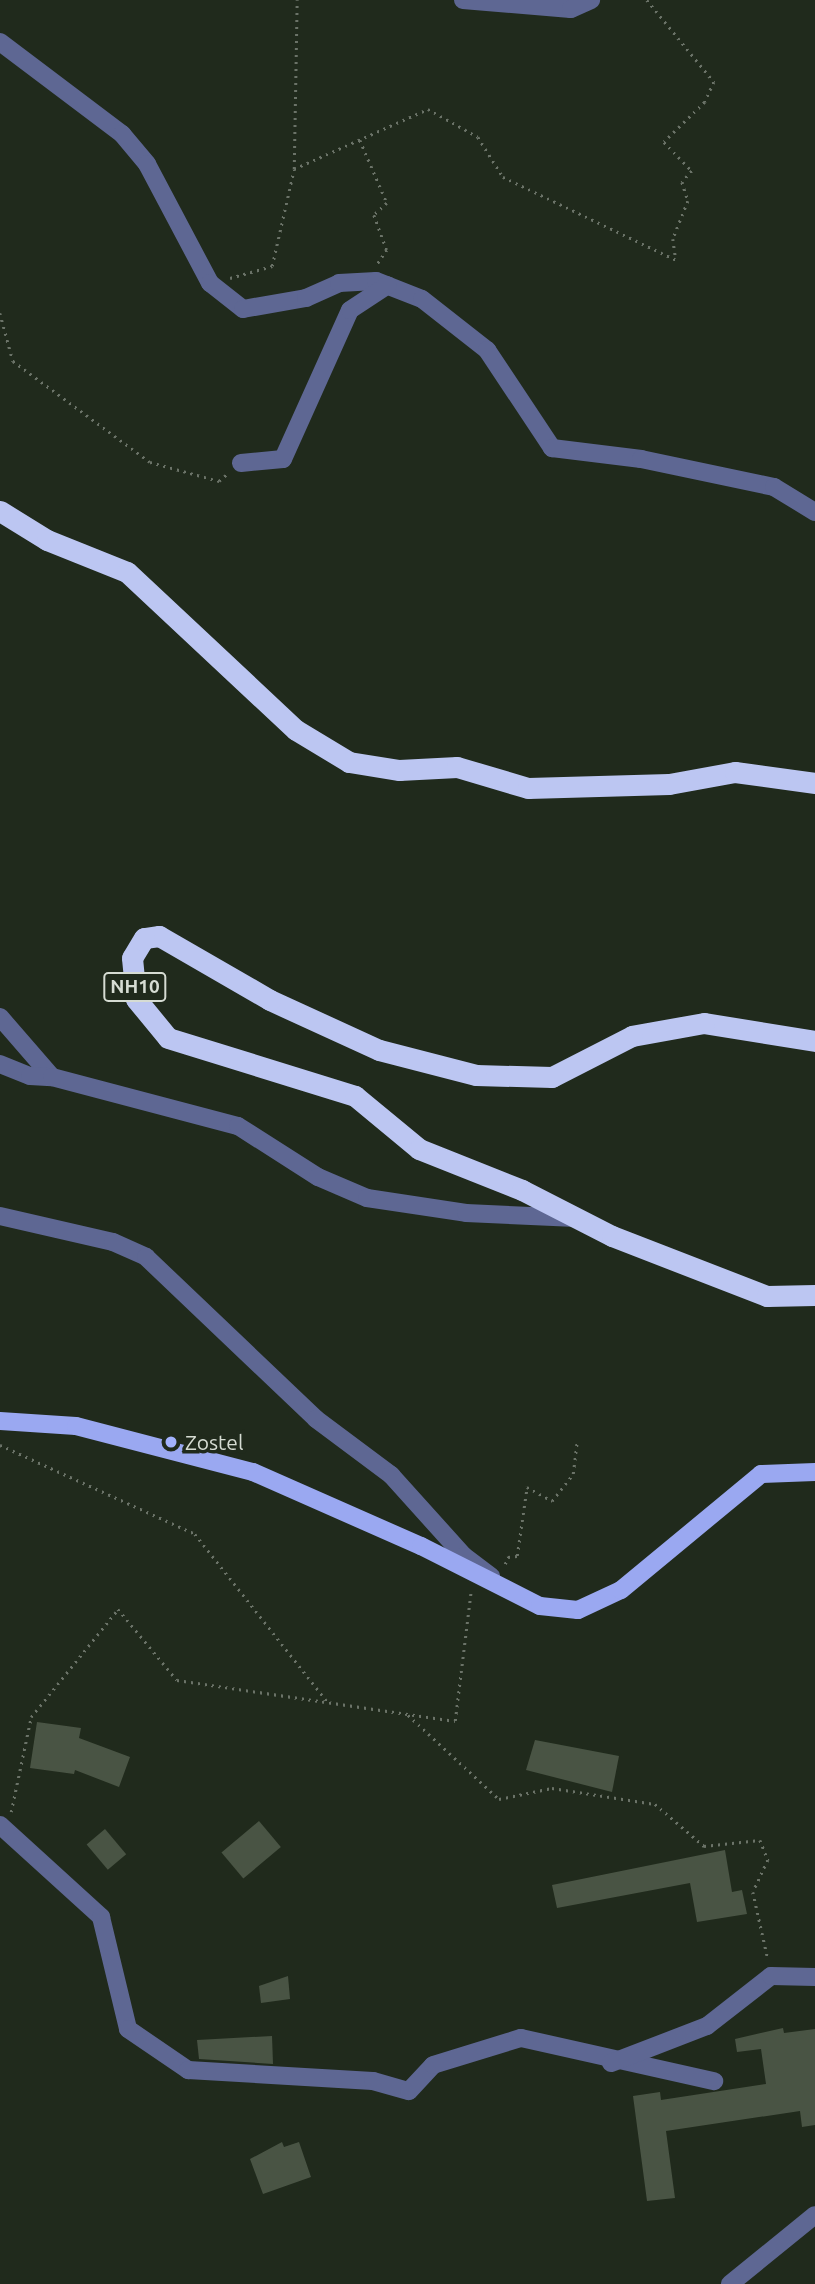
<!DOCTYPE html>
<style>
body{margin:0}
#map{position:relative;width:815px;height:2284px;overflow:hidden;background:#202a1c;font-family:Ubuntu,sans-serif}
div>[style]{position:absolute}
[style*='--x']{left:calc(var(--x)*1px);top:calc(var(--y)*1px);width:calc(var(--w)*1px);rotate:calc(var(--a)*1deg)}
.building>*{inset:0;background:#495444;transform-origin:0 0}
.path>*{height:2.5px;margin-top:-1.25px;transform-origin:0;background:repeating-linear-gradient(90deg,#6b7368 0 2px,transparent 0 7px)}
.minor>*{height:18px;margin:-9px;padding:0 9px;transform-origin:9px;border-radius:9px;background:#5e6793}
.major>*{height:18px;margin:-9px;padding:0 9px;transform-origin:9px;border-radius:9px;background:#9aa8f1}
.highway>*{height:21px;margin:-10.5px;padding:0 10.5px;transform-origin:10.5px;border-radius:10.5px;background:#bcc6f2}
.dots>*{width:19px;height:19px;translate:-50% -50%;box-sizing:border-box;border:4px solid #202a1c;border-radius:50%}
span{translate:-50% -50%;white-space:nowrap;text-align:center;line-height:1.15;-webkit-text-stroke:7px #202a1c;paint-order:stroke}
.shield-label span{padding:2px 5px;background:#202a1c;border:2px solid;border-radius:5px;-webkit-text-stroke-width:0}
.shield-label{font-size:19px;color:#d6dcd3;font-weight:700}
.poi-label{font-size:21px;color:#d6dcd3}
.left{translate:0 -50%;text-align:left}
</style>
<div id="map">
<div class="building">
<i style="clip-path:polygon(37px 1722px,81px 1728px,79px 1738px,130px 1757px,119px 1787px,75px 1770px,74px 1774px,30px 1768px)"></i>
<i style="clip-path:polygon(535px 1740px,619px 1756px,612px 1792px,526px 1770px)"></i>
<i style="left:259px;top:1821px;width:34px;height:49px;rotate:50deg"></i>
<i style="left:105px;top:1829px;width:33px;height:24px;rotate:50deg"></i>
<i style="clip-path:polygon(725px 1850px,732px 1892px,742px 1890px,747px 1914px,697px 1922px,690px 1883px,557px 1908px,552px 1885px)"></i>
<i style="clip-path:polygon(288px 1976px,290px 1999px,261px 2003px,259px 1986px)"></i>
<i style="clip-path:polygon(783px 2028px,784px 2033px,815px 2029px,815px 2125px,802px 2127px,800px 2111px,666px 2131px,675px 2198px,647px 2201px,633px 2096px,660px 2092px,661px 2100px,766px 2084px,761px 2049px,737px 2052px,735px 2039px)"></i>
<i style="clip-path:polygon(272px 2036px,273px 2064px,199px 2059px,197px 2040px)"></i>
<i style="clip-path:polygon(282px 2142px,284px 2147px,299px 2142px,311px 2177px,263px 2194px,250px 2159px)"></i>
</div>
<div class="path">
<i style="--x:647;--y:0;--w:106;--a:50.7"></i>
<i style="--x:714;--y:82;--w:22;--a:114"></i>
<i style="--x:705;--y:102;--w:57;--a:135.7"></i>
<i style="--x:664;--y:142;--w:40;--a:46"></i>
<i style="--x:692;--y:171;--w:15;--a:132"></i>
<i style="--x:682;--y:182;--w:20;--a:72"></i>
<i style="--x:688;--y:201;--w:41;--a:111.5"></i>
<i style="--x:673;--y:239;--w:21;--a:82"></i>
<i style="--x:360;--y:140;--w:69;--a:66.8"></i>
<i style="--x:387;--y:203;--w:18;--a:137"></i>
<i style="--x:374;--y:215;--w:37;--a:70"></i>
<i style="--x:387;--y:250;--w:18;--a:124"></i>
<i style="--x:294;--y:169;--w:147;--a:-24.1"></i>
<i style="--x:428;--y:109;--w:57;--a:29.2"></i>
<i style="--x:478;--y:137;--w:47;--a:58"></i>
<i style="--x:503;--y:177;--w:192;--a:25.6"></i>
<i style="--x:230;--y:278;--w:44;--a:-15.9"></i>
<i style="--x:272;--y:266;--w:99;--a:-77.2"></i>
<i style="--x:294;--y:169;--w:169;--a:-89"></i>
<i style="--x:0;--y:313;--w:50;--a:74.8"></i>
<i style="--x:13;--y:361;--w:170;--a:36.4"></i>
<i style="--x:150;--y:462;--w:72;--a:15.4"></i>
<i style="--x:219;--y:481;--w:11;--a:-41"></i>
<i style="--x:0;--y:1445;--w:214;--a:24.5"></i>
<i style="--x:195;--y:1534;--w:213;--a:51.7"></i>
<i style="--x:505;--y:1564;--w:8;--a:-67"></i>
<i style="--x:508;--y:1557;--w:9;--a:-6"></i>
<i style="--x:517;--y:1556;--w:70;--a:-81.8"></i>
<i style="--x:527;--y:1487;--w:29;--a:29"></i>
<i style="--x:552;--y:1501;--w:34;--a:-52"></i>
<i style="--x:573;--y:1474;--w:32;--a:-83"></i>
<i style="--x:408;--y:1715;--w:124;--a:42.7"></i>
<i style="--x:499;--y:1799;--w:54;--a:-11.7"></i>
<i style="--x:552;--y:1788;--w:104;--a:8.8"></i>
<i style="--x:655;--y:1804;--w:65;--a:40.6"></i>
<i style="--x:704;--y:1846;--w:56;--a:-6.1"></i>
<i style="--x:760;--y:1840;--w:22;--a:68"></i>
<i style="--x:768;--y:1860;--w:35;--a:115"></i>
<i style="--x:753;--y:1892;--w:69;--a:77.4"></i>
<i style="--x:11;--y:1812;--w:97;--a:-78.1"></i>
<i style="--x:31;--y:1717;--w:139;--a:-51.1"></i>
<i style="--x:118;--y:1609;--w:92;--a:50.3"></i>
<i style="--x:177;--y:1680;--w:281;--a:8.4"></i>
<i style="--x:455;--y:1721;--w:132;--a:-83"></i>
</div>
<div class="minor">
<i style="--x:463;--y:0;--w:108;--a:4.8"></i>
<i style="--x:571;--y:9;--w:22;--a:-24"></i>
<i style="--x:0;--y:42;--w:153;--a:37"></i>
<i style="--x:122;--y:134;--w:39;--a:50"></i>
<i style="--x:147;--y:164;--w:135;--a:62.1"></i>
<i style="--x:210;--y:283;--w:42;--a:38.2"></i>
<i style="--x:243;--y:309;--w:64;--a:-9.9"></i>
<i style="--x:306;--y:298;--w:36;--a:-24"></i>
<i style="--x:339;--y:283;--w:37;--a:-3"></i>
<i style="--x:376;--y:281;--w:49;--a:21.4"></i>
<i style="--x:422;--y:299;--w:83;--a:38.1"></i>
<i style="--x:487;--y:350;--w:118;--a:56.4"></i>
<i style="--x:552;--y:448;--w:90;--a:7"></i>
<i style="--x:641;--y:459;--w:136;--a:11.9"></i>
<i style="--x:774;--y:487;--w:48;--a:31.4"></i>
<i style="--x:241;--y:463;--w:42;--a:-5.4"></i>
<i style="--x:283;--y:459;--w:163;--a:-65.8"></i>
<i style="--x:350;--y:310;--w:45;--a:-33.3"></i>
<i style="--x:0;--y:1017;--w:79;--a:49.1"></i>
<i style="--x:0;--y:1064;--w:32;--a:22"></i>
<i style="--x:30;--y:1076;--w:22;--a:3"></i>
<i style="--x:52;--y:1077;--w:192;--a:14.8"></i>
<i style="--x:238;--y:1126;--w:95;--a:32.5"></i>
<i style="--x:318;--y:1177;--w:53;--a:23.2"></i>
<i style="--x:367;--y:1198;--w:100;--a:8.6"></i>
<i style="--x:466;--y:1213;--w:110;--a:2.6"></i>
<i style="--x:0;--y:1216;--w:116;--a:13"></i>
<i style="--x:113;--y:1242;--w:36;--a:24"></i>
<i style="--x:146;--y:1257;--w:235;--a:43.6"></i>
<i style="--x:316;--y:1419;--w:94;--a:36.7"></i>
<i style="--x:391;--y:1475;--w:109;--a:48"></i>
<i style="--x:464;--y:1556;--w:34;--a:37"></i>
<i style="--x:0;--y:1825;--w:137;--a:42.3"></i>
<i style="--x:101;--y:1917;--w:115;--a:76.4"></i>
<i style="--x:128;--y:2029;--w:73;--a:34.3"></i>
<i style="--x:188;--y:2070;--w:185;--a:3.4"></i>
<i style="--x:373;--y:2081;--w:37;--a:16"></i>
<i style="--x:409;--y:2091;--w:35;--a:-47"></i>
<i style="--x:433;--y:2065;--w:92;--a:-17.1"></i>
<i style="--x:521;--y:2038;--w:198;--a:12.6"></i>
<i style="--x:611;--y:2063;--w:103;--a:-21.1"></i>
<i style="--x:707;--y:2026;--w:81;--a:-38"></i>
<i style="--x:771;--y:1976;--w:44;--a:1.3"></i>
<i style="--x:730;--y:2284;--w:109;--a:-39.1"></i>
</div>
<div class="major">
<i style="--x:0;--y:1421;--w:76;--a:3.8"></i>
<i style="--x:76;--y:1426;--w:183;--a:14.6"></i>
<i style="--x:253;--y:1472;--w:184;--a:23.8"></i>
<i style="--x:421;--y:1546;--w:133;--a:26.8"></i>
<i style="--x:540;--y:1606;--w:38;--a:6"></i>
<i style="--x:578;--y:1610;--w:47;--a:-24.9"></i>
<i style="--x:621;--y:1590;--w:182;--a:-39.6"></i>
<i style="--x:761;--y:1474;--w:54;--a:-2.1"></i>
</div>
<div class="highway">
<i style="--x:0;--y:511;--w:55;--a:31.7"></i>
<i style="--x:47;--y:540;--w:86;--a:21.8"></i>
<i style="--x:127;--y:572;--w:231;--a:43.1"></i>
<i style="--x:296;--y:730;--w:62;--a:31.1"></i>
<i style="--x:349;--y:762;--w:51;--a:9.1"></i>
<i style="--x:399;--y:770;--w:58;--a:-3"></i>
<i style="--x:457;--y:767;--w:74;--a:16.5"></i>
<i style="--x:528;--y:788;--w:141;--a:-1.6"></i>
<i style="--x:669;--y:784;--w:67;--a:-10.3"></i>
<i style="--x:735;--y:772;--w:81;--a:7.8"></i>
<i style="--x:815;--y:1041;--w:112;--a:-170.8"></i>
<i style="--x:704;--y:1023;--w:73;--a:169.8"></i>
<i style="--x:632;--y:1036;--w:90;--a:152.9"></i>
<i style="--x:552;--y:1077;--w:76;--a:-178.5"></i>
<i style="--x:476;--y:1075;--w:100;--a:-165.5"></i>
<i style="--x:379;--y:1050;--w:120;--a:-155.4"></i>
<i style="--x:270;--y:1000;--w:128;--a:-150"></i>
<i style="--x:159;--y:936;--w:15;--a:172"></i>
<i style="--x:144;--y:938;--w:23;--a:121"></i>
<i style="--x:132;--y:958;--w:41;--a:84.4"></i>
<i style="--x:136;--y:999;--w:50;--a:50.6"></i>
<i style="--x:168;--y:1038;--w:196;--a:17.2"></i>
<i style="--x:355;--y:1096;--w:83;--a:39.6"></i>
<i style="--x:419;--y:1149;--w:111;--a:21.7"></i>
<i style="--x:522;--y:1190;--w:101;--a:27.1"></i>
<i style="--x:612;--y:1236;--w:166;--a:21.2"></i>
<i style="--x:767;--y:1296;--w:48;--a:-1.2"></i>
</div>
<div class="dots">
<i style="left:171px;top:1442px;background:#a3b2fd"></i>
</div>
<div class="shield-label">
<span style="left:135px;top:987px">NH10</span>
</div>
<div class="poi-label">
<span class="left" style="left:185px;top:1442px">Zostel</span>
</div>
</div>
